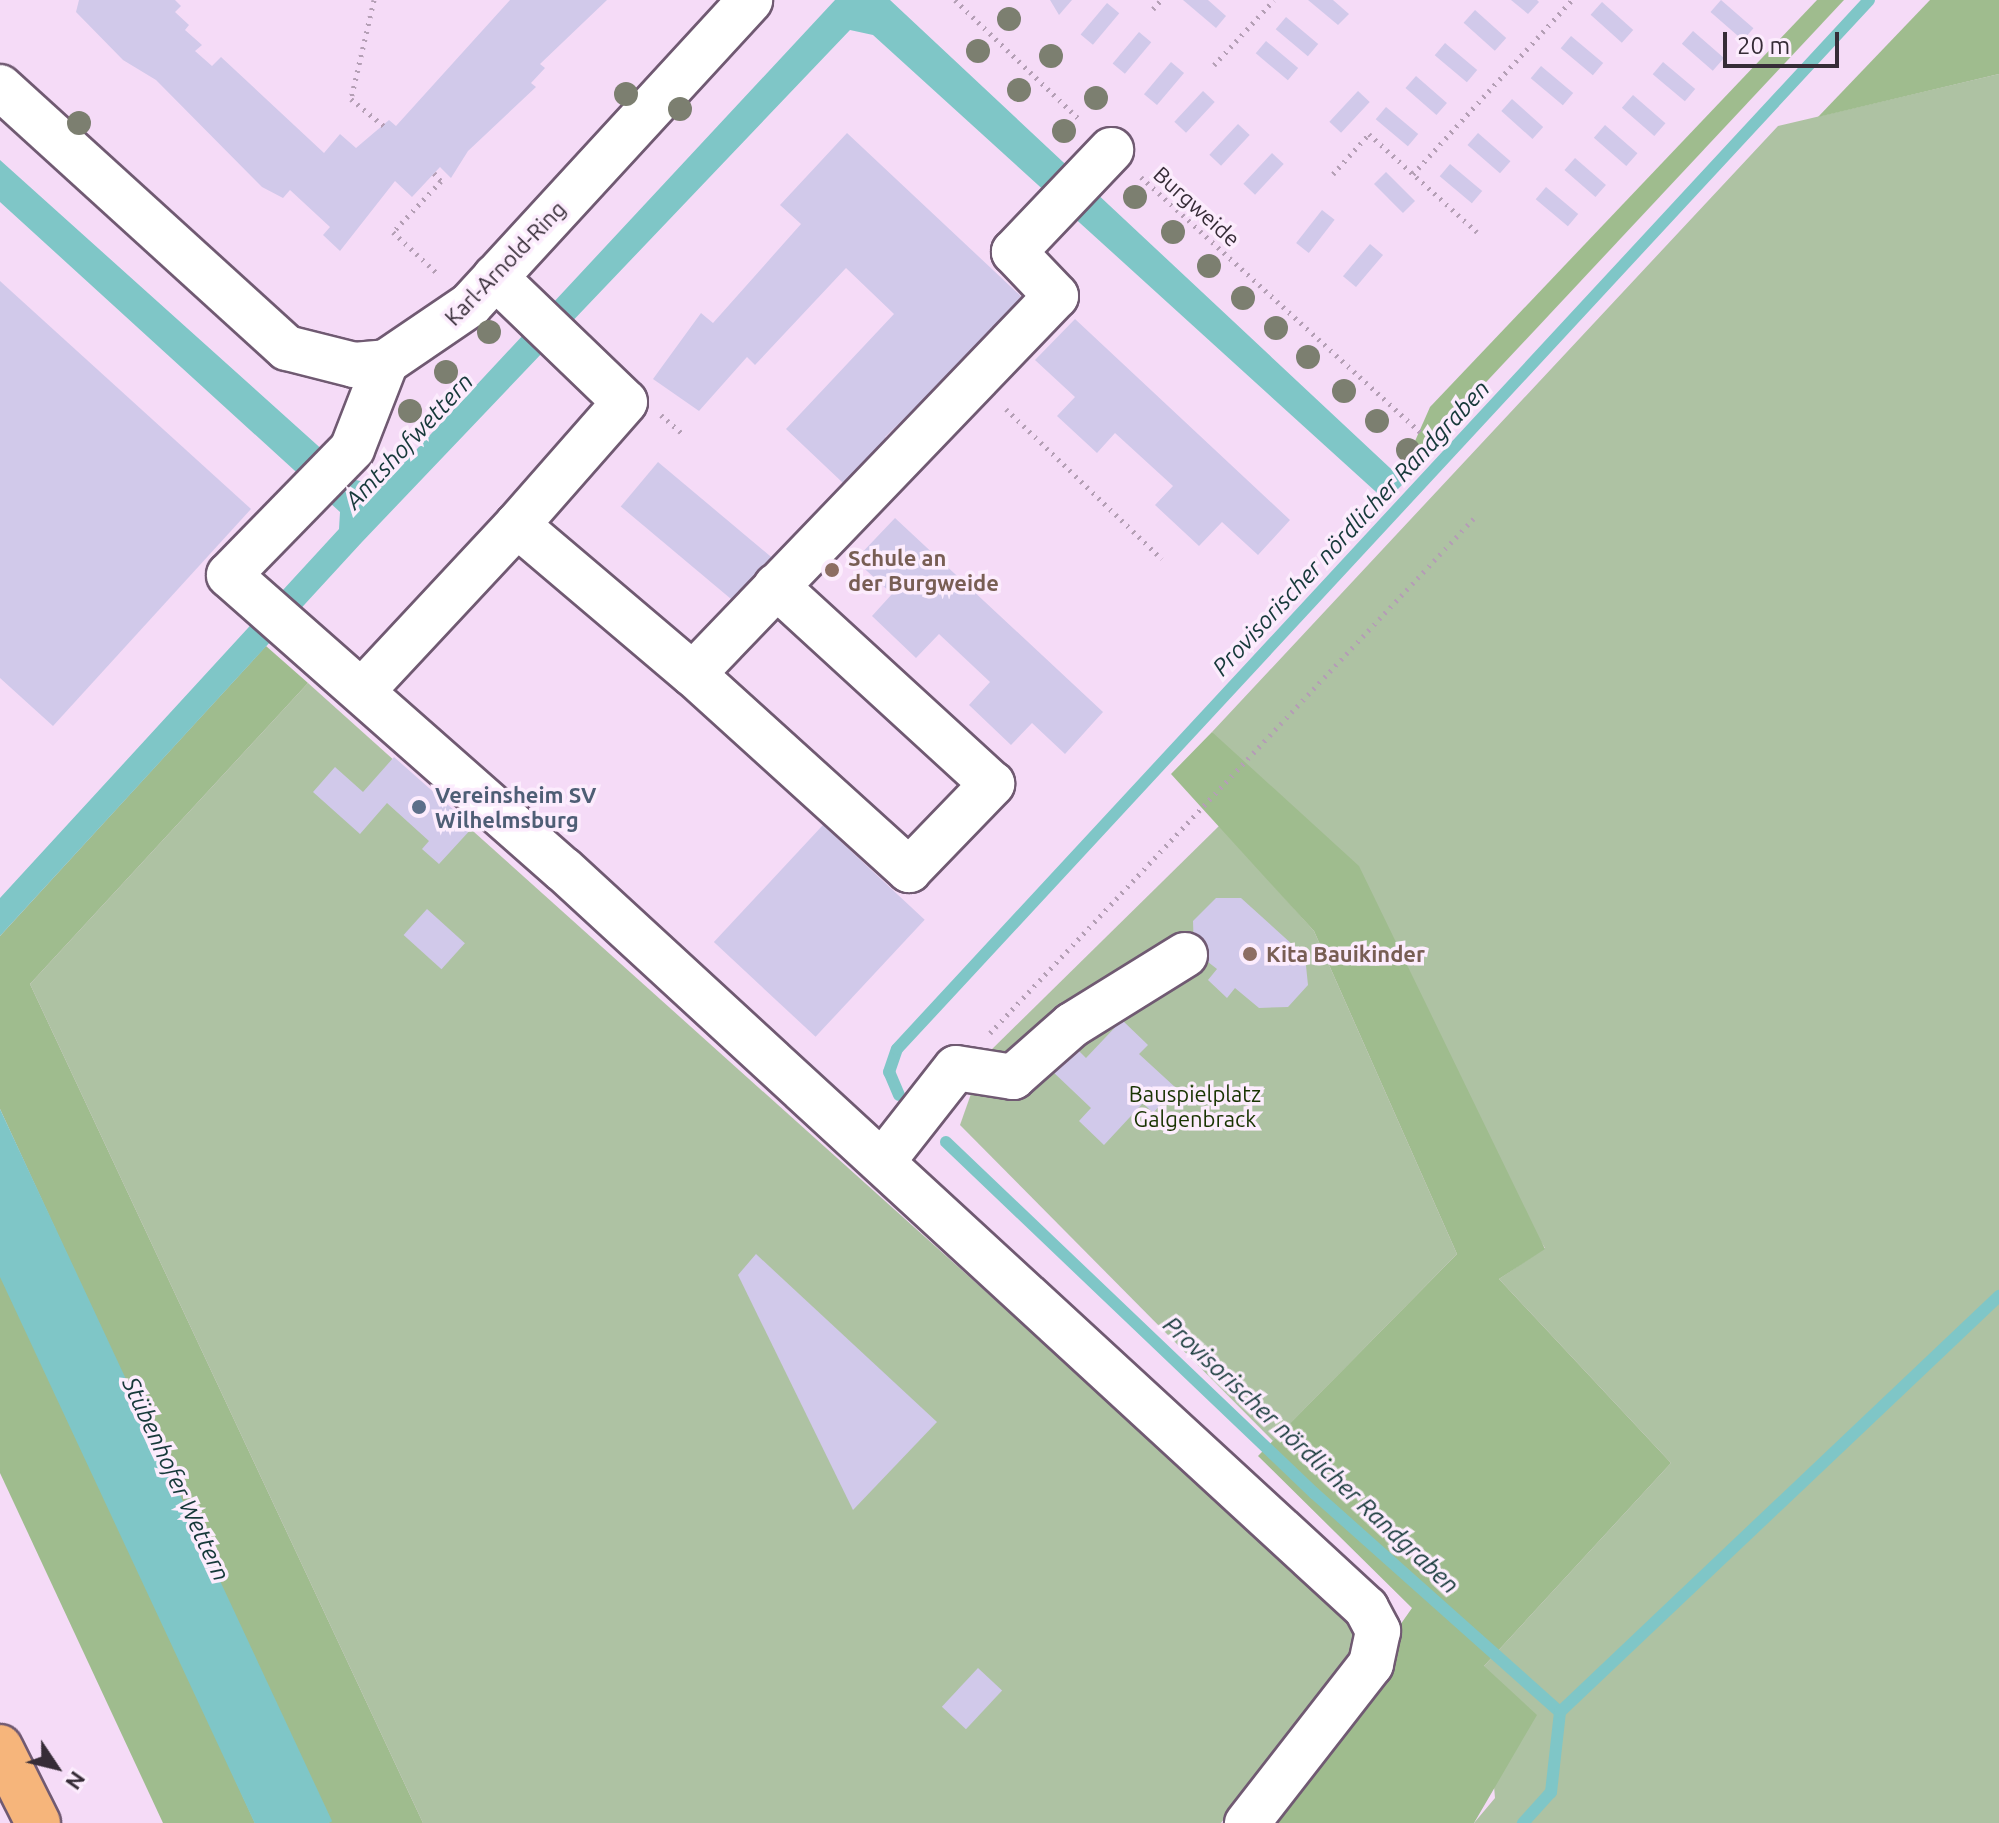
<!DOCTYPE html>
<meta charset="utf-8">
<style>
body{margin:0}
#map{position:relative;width:1999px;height:1823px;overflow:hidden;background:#f5dbf7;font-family:Ubuntu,sans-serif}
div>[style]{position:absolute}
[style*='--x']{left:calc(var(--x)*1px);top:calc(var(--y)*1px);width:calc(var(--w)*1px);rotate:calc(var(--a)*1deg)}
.green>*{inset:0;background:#aec2a3}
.forest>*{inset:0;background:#9fbc8e}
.water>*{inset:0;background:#7fc6c7;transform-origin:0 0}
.stream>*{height:12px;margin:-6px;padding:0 6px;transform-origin:6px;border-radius:6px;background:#7fc6c7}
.building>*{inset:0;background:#d1c9ea;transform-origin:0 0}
.path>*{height:5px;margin-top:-2.5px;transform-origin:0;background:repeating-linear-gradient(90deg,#b49fb5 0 2px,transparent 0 8px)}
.roads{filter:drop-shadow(2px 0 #705a72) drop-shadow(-2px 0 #705a72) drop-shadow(0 2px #705a72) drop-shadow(0 -2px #705a72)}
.minor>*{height:44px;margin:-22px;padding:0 22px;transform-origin:22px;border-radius:22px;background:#fff}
.highway>*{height:44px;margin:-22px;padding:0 22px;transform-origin:22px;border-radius:22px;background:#f6b57b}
.trees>*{width:24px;height:24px;margin:-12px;border-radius:50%;background:#7c7f70}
.dots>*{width:22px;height:22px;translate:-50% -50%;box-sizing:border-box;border:4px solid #fcecfd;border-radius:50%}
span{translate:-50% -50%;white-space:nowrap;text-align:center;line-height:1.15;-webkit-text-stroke:7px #fcecfd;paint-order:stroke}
.street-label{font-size:22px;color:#362c37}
.education-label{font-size:22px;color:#785e54;font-weight:700}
.left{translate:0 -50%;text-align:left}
.service-label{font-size:22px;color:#4e5e75;font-weight:700}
.park-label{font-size:22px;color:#193402}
.water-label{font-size:24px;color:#16393a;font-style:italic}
.north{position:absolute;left:16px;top:1727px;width:80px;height:80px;-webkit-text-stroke:6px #fcecfd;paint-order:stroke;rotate:125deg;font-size:22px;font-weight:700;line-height:32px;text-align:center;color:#362c37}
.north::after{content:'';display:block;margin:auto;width:28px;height:36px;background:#362c37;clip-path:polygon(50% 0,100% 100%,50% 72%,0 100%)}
.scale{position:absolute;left:1723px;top:32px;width:116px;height:36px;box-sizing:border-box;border:4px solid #362c37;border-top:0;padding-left:10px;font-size:24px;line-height:28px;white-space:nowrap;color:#362c37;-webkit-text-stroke:6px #fcecfd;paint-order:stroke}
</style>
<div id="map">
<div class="green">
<i style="clip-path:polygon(1999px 74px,1999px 1823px,1474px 1823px,1495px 1798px,1484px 1666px,1671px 1463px,1499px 1279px,1545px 1248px,1212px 732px,1778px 126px)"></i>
<i style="clip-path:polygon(308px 683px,1365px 1632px,1221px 1823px,423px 1823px,30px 984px)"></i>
<i style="clip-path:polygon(1220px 825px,1314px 931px,1457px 1254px,1273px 1441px,960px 1125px,984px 1057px)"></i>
</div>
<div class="forest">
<i style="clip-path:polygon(1817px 0,1844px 0,1401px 473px,1430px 407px)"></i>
<i style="clip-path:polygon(1930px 0,1999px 0,1999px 74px,1818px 117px)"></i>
<i style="clip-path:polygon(266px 646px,308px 683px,30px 984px,423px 1823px,329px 1823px,0 1109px,0 936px)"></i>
<i style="clip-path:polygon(1212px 732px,1359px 866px,1545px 1249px,1499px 1279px,1671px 1463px,1484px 1666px,1537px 1715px,1474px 1823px,1261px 1823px,1412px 1608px,1258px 1456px,1457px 1254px,1314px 931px,1171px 774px)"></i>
<i style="clip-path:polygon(0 1265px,255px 1823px,163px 1823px,0 1473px)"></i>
</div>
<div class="water">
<i style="clip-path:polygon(835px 0,890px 0,1405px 482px,1386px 501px,873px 35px,850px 30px,362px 542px,0 936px,0 898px,339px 529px,340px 512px,0 202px,0 160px,356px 480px,373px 484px,390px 478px)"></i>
<i style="left:0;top:1109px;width:786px;height:71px;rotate:65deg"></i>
</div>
<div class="stream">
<i style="--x:899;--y:1095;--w:25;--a:-113"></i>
<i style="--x:889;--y:1072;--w:24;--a:-71"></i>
<i style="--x:897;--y:1049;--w:1430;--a:-47.18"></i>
<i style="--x:946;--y:1142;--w:509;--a:43.65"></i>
<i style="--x:1314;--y:1493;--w:329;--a:41.7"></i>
<i style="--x:1560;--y:1712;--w:81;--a:96.4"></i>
<i style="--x:1551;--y:1792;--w:42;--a:132.1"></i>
<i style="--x:1560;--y:1712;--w:605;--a:-43.46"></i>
</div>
<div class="building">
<i style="clip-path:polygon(79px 0,175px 0,181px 6px,175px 12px,189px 25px,185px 30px,202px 45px,195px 51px,212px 66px,221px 57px,324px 153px,340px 134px,356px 148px,389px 120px,396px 126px,510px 0,607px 0,540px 64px,545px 68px,531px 83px,536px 87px,468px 151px,451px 178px,440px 167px,412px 197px,395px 181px,340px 251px,323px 235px,330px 227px,290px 190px,283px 198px,262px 187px,156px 80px,123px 60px,76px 12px)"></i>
<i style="clip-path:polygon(1050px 0,1072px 0,1059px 15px)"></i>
<i style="clip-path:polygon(1183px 0,1208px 0,1226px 16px,1216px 28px)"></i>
<i style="clip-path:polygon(1308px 0,1333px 0,1349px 14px,1338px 25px)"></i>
<i style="clip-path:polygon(1511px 0,1537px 0,1539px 2px,1528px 14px)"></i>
<i style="left:1721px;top:0;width:43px;height:16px;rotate:41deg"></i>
<i style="left:1602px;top:2px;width:42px;height:17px;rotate:42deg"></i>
<i style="left:1107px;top:3px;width:16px;height:41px;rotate:40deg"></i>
<i style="left:1475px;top:10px;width:42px;height:17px;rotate:42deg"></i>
<i style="left:1286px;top:17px;width:42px;height:16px;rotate:40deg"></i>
<i style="left:1693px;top:31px;width:41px;height:17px;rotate:41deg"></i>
<i style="left:1139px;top:32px;width:16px;height:41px;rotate:40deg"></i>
<i style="left:1571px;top:36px;width:42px;height:16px;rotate:40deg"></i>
<i style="left:1266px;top:41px;width:42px;height:16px;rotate:40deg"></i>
<i style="left:1445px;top:43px;width:42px;height:16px;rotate:40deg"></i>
<i style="left:1171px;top:62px;width:17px;height:42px;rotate:40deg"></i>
<i style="left:1663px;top:62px;width:42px;height:16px;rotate:40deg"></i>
<i style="left:1541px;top:66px;width:42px;height:16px;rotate:40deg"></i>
<i style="left:1416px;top:76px;width:41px;height:16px;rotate:41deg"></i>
<i style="left:1203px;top:91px;width:16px;height:42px;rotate:43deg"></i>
<i style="left:1358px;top:91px;width:16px;height:42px;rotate:43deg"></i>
<i style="left:1633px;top:95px;width:43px;height:17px;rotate:41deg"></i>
<i style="left:1512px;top:99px;width:42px;height:16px;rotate:42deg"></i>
<i style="left:1386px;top:107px;width:42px;height:16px;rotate:40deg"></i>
<i style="left:1238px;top:124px;width:16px;height:42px;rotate:43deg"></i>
<i style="left:1605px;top:125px;width:43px;height:17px;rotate:41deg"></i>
<i style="clip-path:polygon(847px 133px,1026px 301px,885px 437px,894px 445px,880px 460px,872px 453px,843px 483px,786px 429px,894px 314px,846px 268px,755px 365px,747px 357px,699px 411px,653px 379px,701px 313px,713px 323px,801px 224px,780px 205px)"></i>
<i style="left:1478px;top:133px;width:43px;height:16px;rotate:41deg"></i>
<i style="left:1272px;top:153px;width:16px;height:42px;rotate:43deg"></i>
<i style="left:1575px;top:158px;width:41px;height:16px;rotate:41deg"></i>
<i style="left:1450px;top:164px;width:42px;height:16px;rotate:40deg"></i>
<i style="left:1386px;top:172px;width:41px;height:17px;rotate:45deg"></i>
<i style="left:1546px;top:187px;width:42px;height:16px;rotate:40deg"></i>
<i style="left:1322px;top:210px;width:16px;height:42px;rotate:38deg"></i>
<i style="left:1370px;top:244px;width:17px;height:42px;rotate:40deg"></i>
<i style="clip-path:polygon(0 281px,251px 509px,53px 726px,0 678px)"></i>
<i style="clip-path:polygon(1075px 319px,1290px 520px,1258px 555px,1222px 522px,1199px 546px,1155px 505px,1173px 486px,1115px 433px,1097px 453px,1057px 416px,1075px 397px,1035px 360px)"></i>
<i style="left:658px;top:462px;width:151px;height:58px;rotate:40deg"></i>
<i style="clip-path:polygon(895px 518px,1103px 712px,1065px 754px,1032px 723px,1011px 745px,969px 705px,990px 682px,939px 634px,916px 658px,872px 616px,892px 594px,855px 560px)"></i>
<i style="clip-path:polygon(394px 757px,473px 827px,439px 864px,422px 849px,429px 841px,387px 803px,360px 834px,313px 792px,335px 767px,363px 792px)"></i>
<i style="left:823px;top:825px;width:139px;height:160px;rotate:43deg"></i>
<i style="clip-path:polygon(1216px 898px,1241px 898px,1305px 956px,1308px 985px,1288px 1007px,1259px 1008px,1235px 988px,1227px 998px,1208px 980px,1217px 969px,1194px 951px,1193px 921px)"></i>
<i style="left:427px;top:909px;width:51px;height:35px;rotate:42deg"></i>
<i style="clip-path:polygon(1122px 1020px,1148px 1045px,1139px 1054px,1176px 1088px,1153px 1113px,1143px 1103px,1104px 1145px,1079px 1121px,1091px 1108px,1051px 1070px,1074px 1046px,1086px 1058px)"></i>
<i style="clip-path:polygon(756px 1254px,937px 1422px,853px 1510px,738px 1275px)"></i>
<i style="left:978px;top:1668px;width:33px;height:53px;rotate:43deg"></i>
</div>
<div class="path">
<i style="--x:374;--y:0;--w:102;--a:103.1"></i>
<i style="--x:351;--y:99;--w:43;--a:39.3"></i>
<i style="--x:955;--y:0;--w:175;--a:43.8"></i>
<i style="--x:1153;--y:9;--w:12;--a:-48"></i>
<i style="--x:1214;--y:65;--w:88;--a:-47.3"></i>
<i style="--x:434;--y:173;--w:11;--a:49"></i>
<i style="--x:441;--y:181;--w:70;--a:133.3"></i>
<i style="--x:393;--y:232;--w:63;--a:43.1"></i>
<i style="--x:1333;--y:174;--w:54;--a:-48"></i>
<i style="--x:1369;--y:134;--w:59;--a:42.3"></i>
<i style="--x:1141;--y:177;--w:379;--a:42.4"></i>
<i style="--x:1477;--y:232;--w:86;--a:-137.8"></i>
<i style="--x:1413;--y:174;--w:236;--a:-47.6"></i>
<i style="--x:1006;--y:409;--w:216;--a:43.9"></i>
<i style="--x:661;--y:415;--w:29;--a:41"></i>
<i style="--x:990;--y:1033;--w:708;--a:-46.77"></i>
</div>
<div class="roads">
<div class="minor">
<i style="--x:0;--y:87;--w:388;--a:42.3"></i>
<i style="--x:287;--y:348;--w:69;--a:14.2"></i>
<i style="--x:354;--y:365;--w:32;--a:-5"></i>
<i style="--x:386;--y:362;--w:102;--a:-34.2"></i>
<i style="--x:470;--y:305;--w:414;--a:-47.4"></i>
<i style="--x:495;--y:277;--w:180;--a:43.9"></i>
<i style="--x:625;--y:402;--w:164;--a:131.3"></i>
<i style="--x:517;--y:525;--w:231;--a:40.3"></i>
<i style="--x:693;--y:674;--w:524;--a:-46.16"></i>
<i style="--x:1056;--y:296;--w:61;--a:-133.7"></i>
<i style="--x:1014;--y:252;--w:141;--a:-46.4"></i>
<i style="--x:386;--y:362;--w:93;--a:111.3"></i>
<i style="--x:352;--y:449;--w:176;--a:134.3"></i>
<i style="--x:229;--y:575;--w:446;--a:41.4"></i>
<i style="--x:564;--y:870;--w:1090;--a:42.62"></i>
<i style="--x:1366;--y:1608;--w:26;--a:62"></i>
<i style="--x:1378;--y:1631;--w:34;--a:102"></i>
<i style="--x:1371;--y:1664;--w:202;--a:127.9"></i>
<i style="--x:693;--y:674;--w:292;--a:42.2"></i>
<i style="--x:909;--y:870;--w:120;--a:-46"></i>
<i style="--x:992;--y:784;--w:293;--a:-137.5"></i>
<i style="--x:364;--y:689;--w:224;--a:-47"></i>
<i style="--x:883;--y:1161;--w:118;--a:-51.9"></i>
<i style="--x:956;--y:1068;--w:58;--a:9"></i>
<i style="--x:1013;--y:1077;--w:79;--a:-41.4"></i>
<i style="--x:1072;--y:1025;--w:133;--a:-31.8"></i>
</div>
<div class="highway">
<i style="--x:0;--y:1747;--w:85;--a:63.4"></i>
</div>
</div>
<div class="trees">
<i style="left:1009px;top:19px"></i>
<i style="left:978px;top:51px"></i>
<i style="left:1051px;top:56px"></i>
<i style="left:1019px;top:90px"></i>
<i style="left:626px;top:94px"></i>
<i style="left:1096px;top:98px"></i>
<i style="left:680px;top:109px"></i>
<i style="left:79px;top:123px"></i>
<i style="left:1064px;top:131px"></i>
<i style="left:1135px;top:197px"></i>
<i style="left:1173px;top:232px"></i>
<i style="left:1209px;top:266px"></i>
<i style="left:1243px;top:298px"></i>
<i style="left:1276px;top:328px"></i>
<i style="left:489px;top:332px"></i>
<i style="left:1308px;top:357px"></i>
<i style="left:446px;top:372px"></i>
<i style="left:1344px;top:391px"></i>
<i style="left:410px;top:411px"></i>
<i style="left:1377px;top:421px"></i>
<i style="left:1408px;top:450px"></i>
</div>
<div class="dots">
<i style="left:832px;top:570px;background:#8d6e63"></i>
<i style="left:419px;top:807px;background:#5c6f8a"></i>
<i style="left:1250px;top:954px;background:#8d6e63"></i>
</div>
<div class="street-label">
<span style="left:1197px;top:206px;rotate:42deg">Burgweide</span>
<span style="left:505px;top:263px;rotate:-46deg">Karl-Arnold-Ring</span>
</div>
<div class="education-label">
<span class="left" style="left:848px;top:570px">Schule an<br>der Burgweide</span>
<span class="left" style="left:1266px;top:954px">Kita Bauikinder</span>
</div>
<div class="service-label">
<span class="left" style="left:435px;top:807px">Vereinsheim SV<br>Wilhelmsburg</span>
</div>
<div class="park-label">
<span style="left:1195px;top:1106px">Bauspielplatz<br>Galgenbrack</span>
</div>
<div class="water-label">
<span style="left:409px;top:441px;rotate:-47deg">Amtshofwettern</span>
<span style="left:1351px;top:528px;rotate:-47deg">Provisorischer nördlicher Randgraben</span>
<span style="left:1311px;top:1455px;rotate:43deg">Provisorischer nördlicher Randgraben</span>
<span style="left:176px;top:1479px;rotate:65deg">Stübenhofer Wettern</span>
</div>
<div class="north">N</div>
<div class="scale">20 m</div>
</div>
